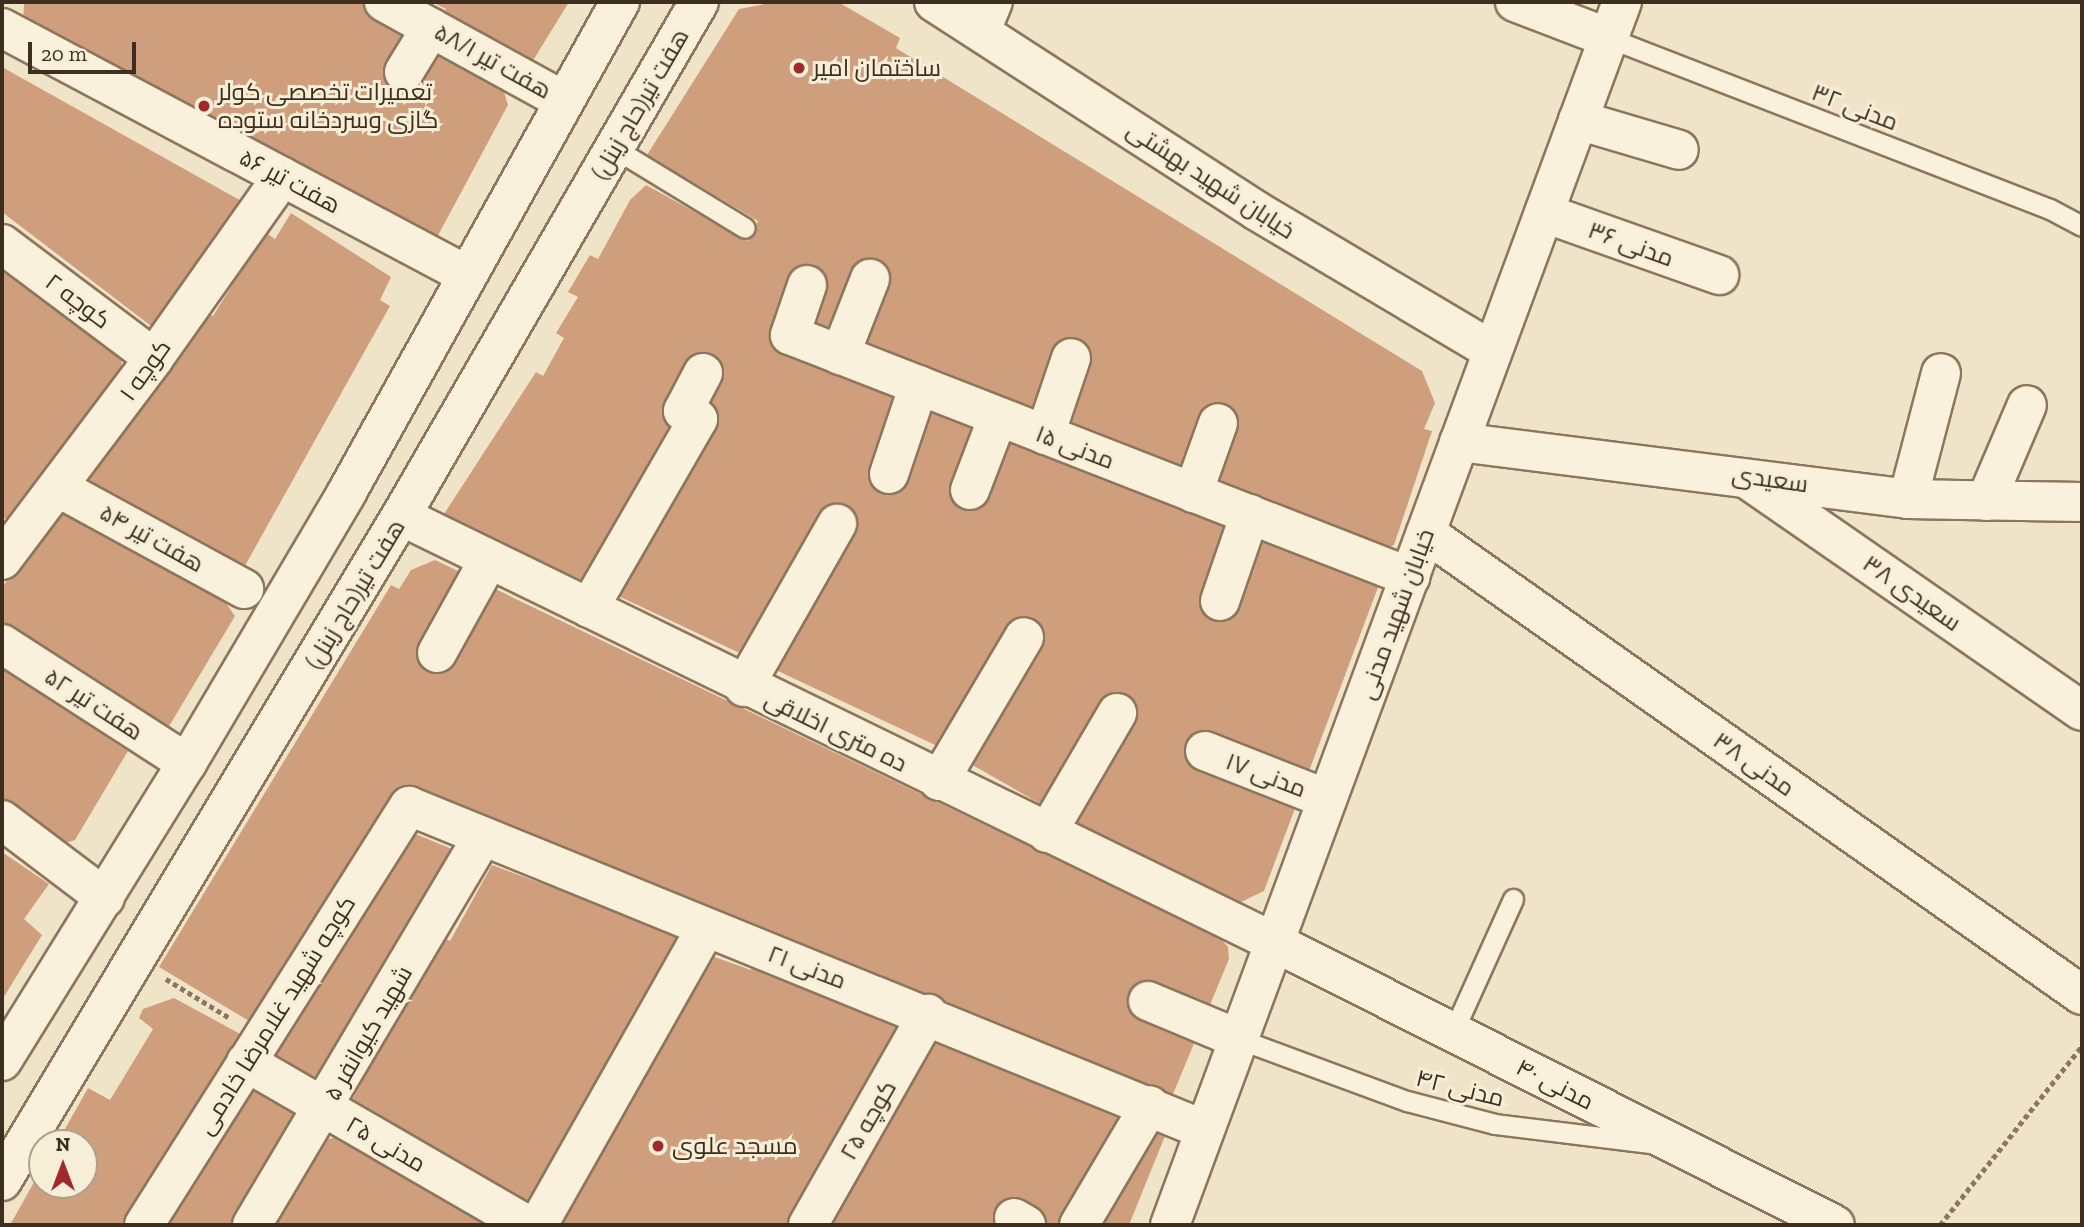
<!DOCTYPE html>
<meta charset="utf-8">
<style>
body{margin:0}
#map{position:relative;width:2084px;height:1227px;overflow:hidden;background:#f0e4c8;font-family:"Zilla Slab",Cairo,serif}
div>[style]{position:absolute}
[style*='--x']{left:calc(var(--x)*1px);top:calc(var(--y)*1px);width:calc(var(--w)*1px);rotate:calc(var(--a)*1deg)}
.building>*{inset:0;background:#cf9f7d}
.path>*{height:4.5px;margin-top:-2.25px;transform-origin:0;background:repeating-linear-gradient(90deg,#8d765c 0 5px,transparent 0 8.5px)}
.roads{filter:drop-shadow(2px 0 #8d765c) drop-shadow(-2px 0 #8d765c) drop-shadow(0 2px #8d765c) drop-shadow(0 -2px #8d765c)}
.lane>*{height:19px;margin:-9.5px;padding:0 9.5px;transform-origin:9.5px;border-radius:9.5px;background:#faf1dc}
.street>*{height:38px;margin:-19px;padding:0 19px;transform-origin:19px;border-radius:19px;background:#faf1dc}
.secondary>*{height:38px;margin:-19px;padding:0 19px;transform-origin:19px;border-radius:19px;background:#faf1dc}
.dots>*{width:19px;height:19px;translate:-50% -50%;box-sizing:border-box;border:4px solid #f7eed8;border-radius:50%}
span{translate:-50% -50%;white-space:nowrap;text-align:center;line-height:1.15;-webkit-text-stroke:6px #f7eed8;paint-order:stroke}
.street-label{font-size:24px;color:#3d2e20}
.poi-label{font-size:24px;color:#3d2e20}
.left{translate:0 -50%;text-align:left}
.frame{position:absolute;inset:0;border:4px solid #3d2e20;pointer-events:none}
.north{position:absolute;left:28px;top:1129px;width:70px;height:70px;box-sizing:border-box;background:#f7eed8;border:2px solid #ada18e;border-radius:50%;rotate:0deg;font-size:19px;font-weight:700;line-height:28px;text-align:center;color:#3d2e20}
.north::after{content:'';display:block;margin:auto;width:24px;height:32px;background:#9e2a2b;clip-path:polygon(50% 0,100% 100%,50% 72%,0 100%)}
.scale{position:absolute;left:28px;top:42px;width:108px;height:32px;box-sizing:border-box;border:4px solid #3d2e20;border-top:0;padding-left:9px;font-size:21px;line-height:24px;white-space:nowrap;color:#3d2e20;-webkit-text-stroke:5px #f7eed8;paint-order:stroke}
</style>
<div id="map">
<div class="building">
<i style="clip-path:polygon(24px 2px,363px 2px,500px 79px,508px 105px,435px 241px,23px 29px)"></i>
<i style="clip-path:polygon(432px 2px,569px 2px,529px 67px,441px 18px,446px 9px)"></i>
<i style="clip-path:polygon(775px 2px,838px 2px,900px 38px,896px 48px,1422px 371px,1435px 403px,1424px 429px,1432px 431px,1394px 545px,1384px 549px,840px 342px,778px 345px,1380px 582px,1264px 891px,1241px 902px,1065px 818px,948px 751px,614px 594px,687px 420px,593px 585px,553px 567px,551px 572px,444px 514px,536px 372px,543px 376px,564px 338px,556px 333px,578px 297px,568px 292px,590px 255px,598px 259px,630px 200px,646px 185px,748px 241px,758px 221px,647px 155px,739px 9px)"></i>
<i style="clip-path:polygon(2px 67px,245px 203px,155px 329px,2px 212px)"></i>
<i style="clip-path:polygon(291px 213px,391px 277px,380px 300px,390px 306px,237px 580px,74px 490px,201px 329px,195px 324px,204px 311px,213px 316px,265px 232px,275px 239px)"></i>
<i style="clip-path:polygon(2px 271px,121px 359px,124px 381px,20px 520px,2px 518px)"></i>
<i style="clip-path:polygon(67px 502px,212px 583px,235px 616px,162px 738px,2px 639px,2px 587px)"></i>
<i style="clip-path:polygon(435px 560px,1220px 938px,1228px 947px,1229px 959px,1171px 1099px,408px 790px,254px 1024px,159px 967px,391px 585px,399px 589px,411px 570px)"></i>
<i style="clip-path:polygon(2px 651px,114px 722px,106px 737px,128px 751px,75px 840px,60px 845px,2px 800px)"></i>
<i style="clip-path:polygon(413px 833px,464px 854px,323px 1090px,263px 1055px)"></i>
<i style="clip-path:polygon(2px 852px,49px 884px,24px 919px,42px 935px,2px 1000px)"></i>
<i style="clip-path:polygon(492px 865px,692px 939px,531px 1215px,349px 1106px,440px 937px,450px 941px)"></i>
<i style="clip-path:polygon(709px 955px,751px 970px,754px 964px,910px 1028px,796px 1225px,556px 1225px)"></i>
<i style="clip-path:polygon(174px 998px,244px 1036px,134px 1225px,10px 1225px,42px 1168px,42px 1185px,84px 1185px,84px 1143px,57px 1143px,88px 1088px,110px 1100px,153px 1029px,139px 1018px,143px 1009px)"></i>
<i style="clip-path:polygon(933px 1038px,1130px 1119px,1068px 1225px,823px 1225px)"></i>
<i style="clip-path:polygon(246px 1086px,303px 1119px,236px 1225px,163px 1225px)"></i>
<i style="clip-path:polygon(1150px 1129px,1164px 1130px,1165px 1136px,1129px 1225px,1094px 1225px)"></i>
<i style="clip-path:polygon(341px 1136px,493px 1225px,271px 1225px,324px 1140px)"></i>
</div>
<div class="path">
<i style="--x:166;--y:979;--w:75;--a:31.4"></i>
<i style="--x:1940;--y:1225;--w:228;--a:-51.6"></i>
</div>
<div class="roads">
<div class="lane">
<i style="--x:1609;--y:38;--w:473;--a:21.2"></i>
<i style="--x:2050;--y:209;--w:36;--a:28"></i>
<i style="--x:614;--y:148;--w:153;--a:31.4"></i>
<i style="--x:1453;--y:1032;--w:146;--a:-65.7"></i>
<i style="--x:1239;--y:1039;--w:179;--a:20.3"></i>
<i style="--x:1407;--y:1101;--w:91;--a:14.6"></i>
<i style="--x:1495;--y:1124;--w:155;--a:7"></i>
</div>
<div class="street">
<i style="--x:384;--y:2;--w:205;--a:28.8"></i>
<i style="--x:1515;--y:2;--w:101;--a:21"></i>
<i style="--x:2;--y:28;--w:527;--a:27.98"></i>
<i style="--x:981;--y:30;--w:30;--a:-67"></i>
<i style="--x:404;--y:72;--w:52;--a:-58.5"></i>
<i style="--x:1578;--y:120;--w:105;--a:16.5"></i>
<i style="--x:1544;--y:213;--w:186;--a:19.5"></i>
<i style="--x:2;--y:244;--w:190;--a:36.9"></i>
<i style="--x:807;--y:285;--w:53;--a:108.8"></i>
<i style="--x:790;--y:335;--w:666;--a:21.32"></i>
<i style="--x:840;--y:355;--w:82;--a:-68.5"></i>
<i style="--x:1045;--y:435;--w:81;--a:-71.3"></i>
<i style="--x:1459;--y:442;--w:453;--a:7.2"></i>
<i style="--x:1908;--y:499;--w:174;--a:1"></i>
<i style="--x:889;--y:474;--w:94;--a:-71.4"></i>
<i style="--x:1747;--y:479;--w:407;--a:34.7"></i>
<i style="--x:59;--y:488;--w:211;--a:28.6"></i>
<i style="--x:970;--y:490;--w:78;--a:-69"></i>
<i style="--x:1193;--y:493;--w:74;--a:-70.3"></i>
<i style="--x:1908;--y:499;--w:130;--a:-75.3"></i>
<i style="--x:1986;--y:501;--w:104;--a:-66.9"></i>
<i style="--x:401;--y:516;--w:971;--a:26.01"></i>
<i style="--x:1274;--y:942;--w:628;--a:26.77"></i>
<i style="--x:1426;--y:533;--w:802;--a:35.16"></i>
<i style="--x:2;--y:560;--w:253;--a:-53"></i>
<i style="--x:154;--y:358;--w:222;--a:-54.7"></i>
<i style="--x:1220;--y:601;--w:92;--a:-71"></i>
<i style="--x:589;--y:608;--w:218;--a:-60"></i>
<i style="--x:698;--y:419;--w:17;--a:-152"></i>
<i style="--x:683;--y:411;--w:43;--a:-62.2"></i>
<i style="--x:2;--y:644;--w:220;--a:32.8"></i>
<i style="--x:437;--y:653;--w:107;--a:-61"></i>
<i style="--x:744;--y:687;--w:188;--a:-60.3"></i>
<i style="--x:1205;--y:751;--w:131;--a:21.5"></i>
<i style="--x:939;--y:781;--w:167;--a:-59.4"></i>
<i style="--x:2;--y:820;--w:129;--a:37.1"></i>
<i style="--x:1047;--y:833;--w:139;--a:-59.7"></i>
<i style="--x:1148;--y:1001;--w:99;--a:22.7"></i>
<i style="--x:246;--y:1062;--w:325;--a:30.1"></i>
<i style="--x:1014;--y:1218;--w:14;--a:30"></i>
<i style="--x:144;--y:1225;--w:496;--a:-57.7"></i>
<i style="--x:409;--y:806;--w:859;--a:22.15"></i>
<i style="--x:252;--y:1225;--w:449;--a:-59.3"></i>
<i style="--x:538;--y:1225;--w:341;--a:-60.5"></i>
<i style="--x:808;--y:1225;--w:243;--a:-60.4"></i>
<i style="--x:1079;--y:1225;--w:139;--a:-59.4"></i>
</div>
<div class="secondary">
<i style="--x:934;--y:2;--w:385;--a:32.9"></i>
<i style="--x:1257;--y:211;--w:274;--a:30.7"></i>
<i style="--x:2;--y:1061;--w:351;--a:-58.2"></i>
<i style="--x:187;--y:763;--w:315;--a:-59.4"></i>
<i style="--x:347;--y:492;--w:561;--a:-60.88"></i>
<i style="--x:2;--y:1181;--w:776;--a:-59.04"></i>
<i style="--x:401;--y:516;--w:594;--a:-59.9"></i>
<i style="--x:1170;--y:1225;--w:1304;--a:-69.72"></i>
</div>
</div>
<div class="dots">
<i style="left:799px;top:68px;background:#9e2a2b"></i>
<i style="left:204px;top:106px;background:#9e2a2b"></i>
<i style="left:658px;top:1146px;background:#9e2a2b"></i>
</div>
<div class="street-label">
<span style="left:493px;top:61px;rotate:29deg">هفت تیر ۵۸/۱</span>
<span style="left:640px;top:104px;rotate:-60deg">هفت تیر(حاج زینل)</span>
<span style="left:1855px;top:107px;rotate:21deg">مدنی ۳۲</span>
<span style="left:1211px;top:180px;rotate:33deg">خیابان شهید بهشتی</span>
<span style="left:290px;top:181px;rotate:28deg">هفت تیر ۵۶</span>
<span style="left:1631px;top:244px;rotate:20deg">مدنی ۳۶</span>
<span style="left:78px;top:301px;rotate:37deg">کوچه ۲</span>
<span style="left:145px;top:370px;rotate:-54deg">کوچه ۱</span>
<span style="left:1075px;top:447px;rotate:21deg">مدنی ۱۵</span>
<span style="left:1770px;top:479px;rotate:8deg">سعیدی</span>
<span style="left:152px;top:538px;rotate:29deg">هفت تیر ۵۴</span>
<span style="left:1912px;top:593px;rotate:35deg">سعیدی ۳۸</span>
<span style="left:355px;top:594px;rotate:-59deg">هفت تیر(حاج زینل)</span>
<span style="left:1396px;top:614px;rotate:-70deg">خیابان شهید مدنی</span>
<span style="left:94px;top:704px;rotate:33deg">هفت تیر ۵۲</span>
<span style="left:836px;top:731px;rotate:26deg">ده متری اخلاقی</span>
<span style="left:1754px;top:764px;rotate:35deg">مدنی ۳۸</span>
<span style="left:1266px;top:775px;rotate:21deg">مدنی ۱۷</span>
<span style="left:807px;top:967px;rotate:21deg">مدنی ۲۱</span>
<span style="left:276px;top:1015px;rotate:-58deg">کوچه شهید غلامرضا خادمی</span>
<span style="left:368px;top:1033px;rotate:-60deg">شهید کیوانفر ۵</span>
<span style="left:1555px;top:1084px;rotate:27deg">مدنی ۴۰</span>
<span style="left:1460px;top:1088px;rotate:14deg">مدنی ۴۲</span>
<span style="left:868px;top:1120px;rotate:-60deg">کوچه ۲۵</span>
<span style="left:386px;top:1144px;rotate:30deg">مدنی ۲۵</span>
</div>
<div class="poi-label">
<span class="left" style="left:813px;top:68px">ساختمان امیر</span>
<span class="left" style="left:218px;top:106px">تعمیرات تخصصی کولر<br>گازی وسردخانه ستوده</span>
<span class="left" style="left:672px;top:1146px">مسجد علوی</span>
</div>
<div class="frame"></div>
<div class="north">N</div>
<div class="scale">20 m</div>
</div>
